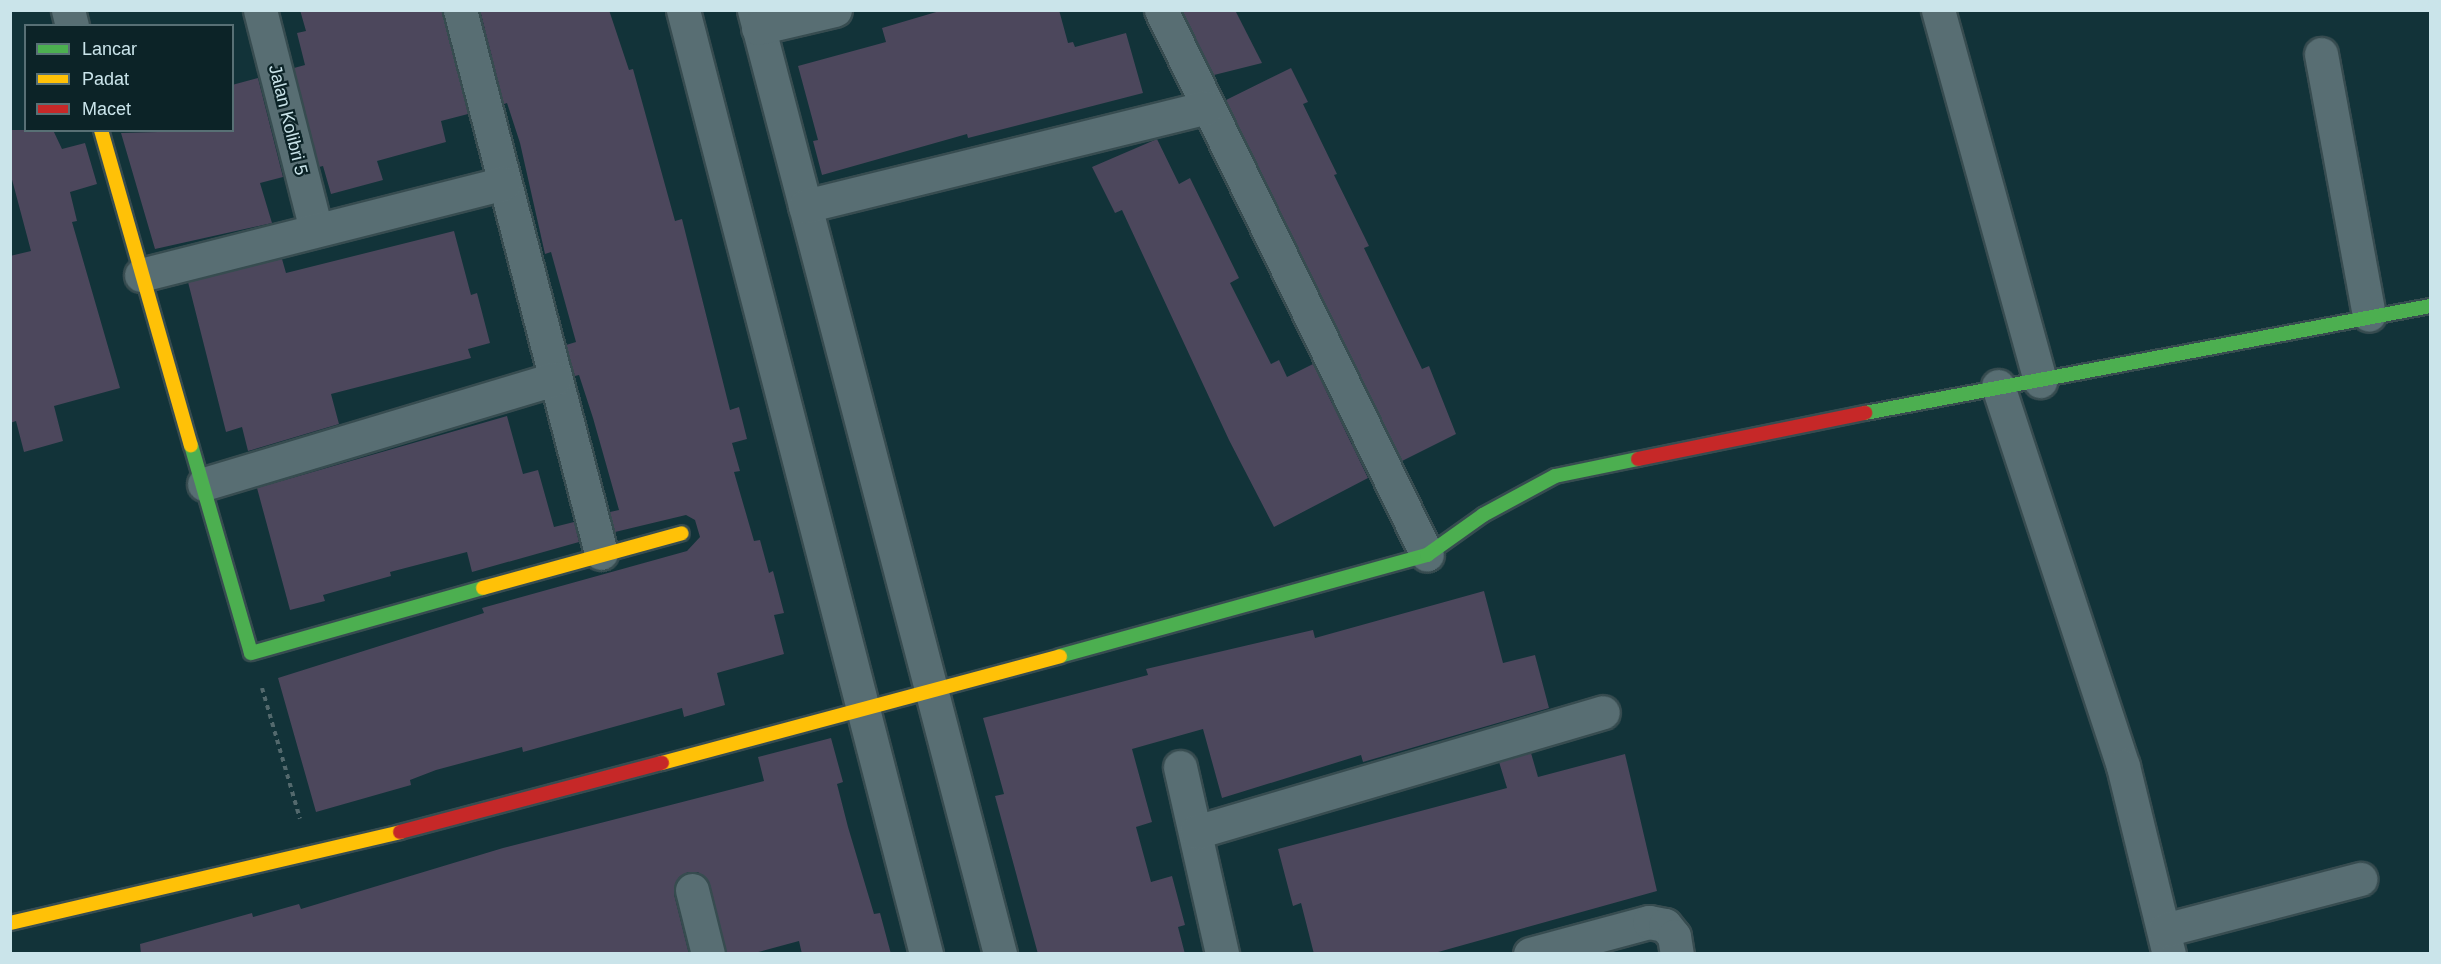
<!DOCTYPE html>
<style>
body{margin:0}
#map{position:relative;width:2441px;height:964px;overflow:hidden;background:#123339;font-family:Helvetica,sans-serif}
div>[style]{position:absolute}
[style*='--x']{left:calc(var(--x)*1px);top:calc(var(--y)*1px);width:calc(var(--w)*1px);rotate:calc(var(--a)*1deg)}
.building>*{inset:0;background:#4c475c}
.path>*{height:4px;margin-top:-2px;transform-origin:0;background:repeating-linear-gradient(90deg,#53696d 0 4.5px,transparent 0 9px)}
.roads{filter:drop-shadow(2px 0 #374c50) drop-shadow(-2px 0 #374c50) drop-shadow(0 2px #374c50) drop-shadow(0 -2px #374c50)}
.street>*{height:33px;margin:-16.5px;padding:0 16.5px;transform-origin:16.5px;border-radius:16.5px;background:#586e73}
.fast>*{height:14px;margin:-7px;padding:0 7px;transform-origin:7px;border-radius:7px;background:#4caf50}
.slow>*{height:14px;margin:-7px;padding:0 7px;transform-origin:7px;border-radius:7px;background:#ffc107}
.jam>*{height:14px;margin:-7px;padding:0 7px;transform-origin:7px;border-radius:7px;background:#c62828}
span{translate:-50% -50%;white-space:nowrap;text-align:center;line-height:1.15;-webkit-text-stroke:4.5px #0c2327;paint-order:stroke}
.street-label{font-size:18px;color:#cae4ea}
.frame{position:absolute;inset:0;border:12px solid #cae4ea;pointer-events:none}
.legend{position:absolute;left:24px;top:24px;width:210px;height:108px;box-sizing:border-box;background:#0c2327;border:2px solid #587075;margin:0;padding:8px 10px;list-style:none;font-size:18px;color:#cae4ea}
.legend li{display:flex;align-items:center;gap:12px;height:30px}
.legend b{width:30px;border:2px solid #587075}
</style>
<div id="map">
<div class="building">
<i style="clip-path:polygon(300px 10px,442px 10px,468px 114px,441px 121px,446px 142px,377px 161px,383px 180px,331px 194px,323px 166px,319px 167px,294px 68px,305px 65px,297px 33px,306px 31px)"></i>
<i style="clip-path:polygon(480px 10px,609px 10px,629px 70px,633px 69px,675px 221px,682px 219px,730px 410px,739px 407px,747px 439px,732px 443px,740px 471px,734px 472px,754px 541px,760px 540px,769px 573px,773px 571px,784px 613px,774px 615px,784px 654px,717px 673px,725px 705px,684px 717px,682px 708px,523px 752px,522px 747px,436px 770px,410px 780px,411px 785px,316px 812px,278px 678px,484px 613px,482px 608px,687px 551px,700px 537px,695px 520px,686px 515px,615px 532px,610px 512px,619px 510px,593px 418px,579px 375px,575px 376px,566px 345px,576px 342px,551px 252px,545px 254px,520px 143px,507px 103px,504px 104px)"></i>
<i style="clip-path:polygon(943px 10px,1059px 10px,1068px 43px,1073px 42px,1075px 47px,1126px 33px,1143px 93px,968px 138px,967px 134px,822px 175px,813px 141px,818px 140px,798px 66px,886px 42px,882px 28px)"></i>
<i style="clip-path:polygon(1182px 10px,1235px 10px,1262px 63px,1214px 75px)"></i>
<i style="clip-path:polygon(1291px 68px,1308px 102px,1303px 104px,1337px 174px,1334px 175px,1369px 246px,1364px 248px,1422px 369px,1429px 366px,1456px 434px,1402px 461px,1226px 100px)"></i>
<i style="clip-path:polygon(258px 78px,283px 177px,260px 183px,272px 223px,155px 249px,121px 133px,232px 130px,232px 85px)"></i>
<i style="clip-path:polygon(10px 130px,53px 130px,62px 149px,85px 143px,97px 184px,70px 192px,77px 221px,72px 222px,120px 388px,54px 406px,63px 441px,24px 452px,16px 421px,10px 423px,10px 256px,31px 251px,10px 172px)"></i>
<i style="clip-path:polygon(1157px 139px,1179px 184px,1190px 178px,1239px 278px,1230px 283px,1271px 364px,1279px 360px,1287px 377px,1313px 364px,1368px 478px,1274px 527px,1229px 440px,1122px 210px,1115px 213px,1092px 167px)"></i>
<i style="clip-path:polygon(454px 231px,471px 295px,477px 293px,490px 343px,468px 349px,471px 358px,331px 394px,339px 424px,248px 451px,242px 427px,226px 432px,188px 282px,282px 259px,286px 273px)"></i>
<i style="clip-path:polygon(507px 416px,523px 474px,538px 470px,554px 527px,574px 522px,579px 542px,472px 572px,467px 552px,390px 572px,391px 576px,323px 595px,325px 601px,290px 610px,257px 488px)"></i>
<i style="clip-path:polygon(1484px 591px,1503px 663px,1535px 655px,1549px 708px,1363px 762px,1361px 755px,1222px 798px,1203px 729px,1132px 749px,1152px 822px,1136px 827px,1151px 882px,1172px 876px,1185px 925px,1178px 927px,1185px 954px,1038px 954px,995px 796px,1004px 794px,983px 718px,1148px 675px,1146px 669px,1313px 630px,1315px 638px)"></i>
<i style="clip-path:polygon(831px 738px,843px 782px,837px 784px,848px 827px,874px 914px,880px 913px,891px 954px,802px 954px,799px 941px,751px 954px,726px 954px,710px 885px,698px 872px,688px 872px,679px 877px,674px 894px,689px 954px,141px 954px,140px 944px,252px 913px,253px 917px,299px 904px,301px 909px,503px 848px,764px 781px,758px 757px)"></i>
<i style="clip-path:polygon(1531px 753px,1538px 777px,1625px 754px,1657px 891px,1431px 954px,1314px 954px,1301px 903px,1293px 906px,1278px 849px,1507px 788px,1499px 762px)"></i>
</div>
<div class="path">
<i style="--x:262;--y:688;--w:136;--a:73.8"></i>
</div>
<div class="roads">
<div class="street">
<i style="--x:68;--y:10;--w:16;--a:76"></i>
<i style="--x:260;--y:10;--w:227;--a:75.7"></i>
<i style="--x:460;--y:10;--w:561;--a:75.44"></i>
<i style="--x:683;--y:10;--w:975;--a:75.56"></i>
<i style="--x:754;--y:10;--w:976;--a:75.39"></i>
<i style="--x:1161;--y:10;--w:606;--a:63.98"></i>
<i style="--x:1938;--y:10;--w:385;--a:74.6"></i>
<i style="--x:758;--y:28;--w:79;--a:-13.2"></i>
<i style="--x:2321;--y:54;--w:265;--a:79.6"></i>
<i style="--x:805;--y:206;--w:414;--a:-13.8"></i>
<i style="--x:141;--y:275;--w:375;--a:-14.2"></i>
<i style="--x:1998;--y:386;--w:400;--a:71.8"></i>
<i style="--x:2123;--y:766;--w:194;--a:76.3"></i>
<i style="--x:204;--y:484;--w:366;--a:-16.7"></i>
<i style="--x:1180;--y:767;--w:192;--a:77.3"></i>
<i style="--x:1196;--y:832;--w:424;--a:-16.4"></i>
<i style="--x:692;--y:890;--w:66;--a:76"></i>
<i style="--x:2164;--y:930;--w:203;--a:-14.6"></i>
<i style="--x:1530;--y:954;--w:123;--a:-15.1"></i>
<i style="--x:1649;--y:922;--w:16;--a:11"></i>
<i style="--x:1665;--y:925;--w:14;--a:51"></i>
<i style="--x:1674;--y:936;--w:18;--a:81"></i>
</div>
<div class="fast">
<i style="--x:1865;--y:413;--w:575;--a:-10.72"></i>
<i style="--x:191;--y:445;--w:216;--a:73.9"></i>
<i style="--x:251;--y:653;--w:241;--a:-15.7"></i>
<i style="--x:1060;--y:656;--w:381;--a:-15.4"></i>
<i style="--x:1427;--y:555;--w:69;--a:-35.5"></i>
<i style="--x:1483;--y:515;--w:82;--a:-28.4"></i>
<i style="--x:1555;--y:476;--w:85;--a:-11.6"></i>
</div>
<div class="slow">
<i style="--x:101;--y:130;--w:328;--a:74.1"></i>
<i style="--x:483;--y:588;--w:206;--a:-15.4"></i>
<i style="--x:662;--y:763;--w:412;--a:-15"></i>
<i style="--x:10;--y:923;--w:400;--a:-13.1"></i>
</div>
<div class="jam">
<i style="--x:1638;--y:459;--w:232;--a:-11.5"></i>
<i style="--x:400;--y:832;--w:271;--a:-14.8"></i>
</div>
</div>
<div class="street-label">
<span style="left:288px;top:120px;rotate:76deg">Jalan Kolibri 5</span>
</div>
<div class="frame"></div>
<ul class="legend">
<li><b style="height:8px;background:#4caf50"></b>Lancar</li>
<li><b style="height:8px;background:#ffc107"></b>Padat</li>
<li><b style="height:8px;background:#c62828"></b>Macet</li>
</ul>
</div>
